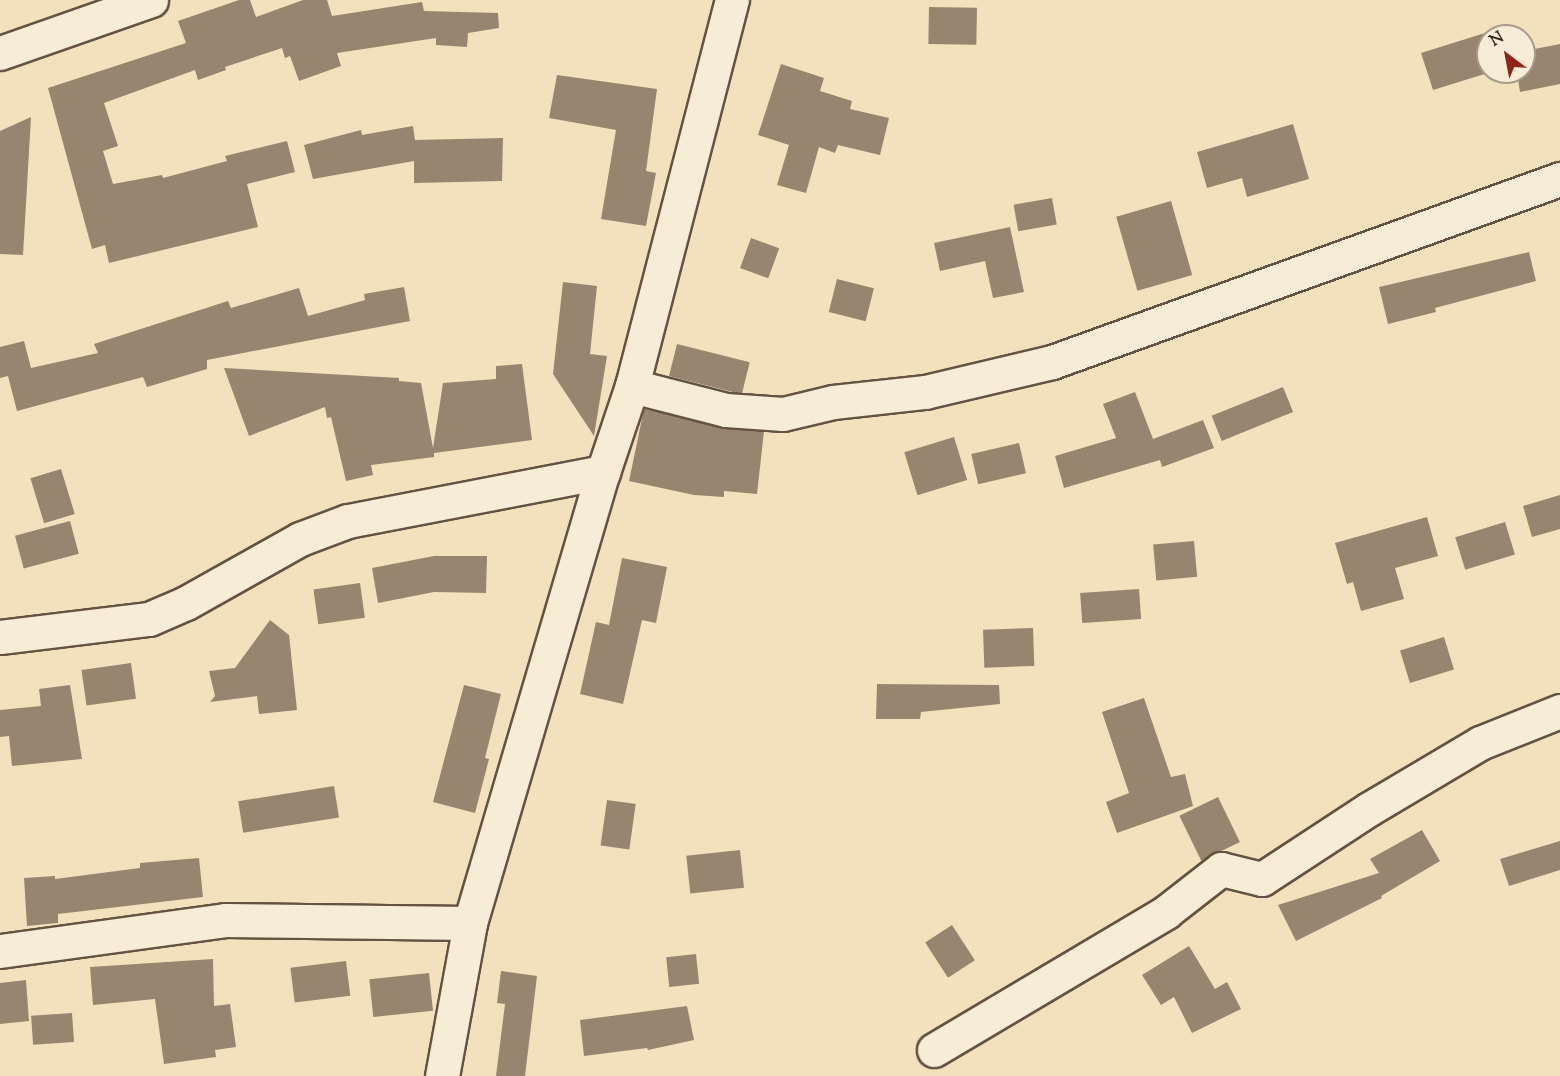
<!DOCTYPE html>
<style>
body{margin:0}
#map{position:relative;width:1560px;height:1076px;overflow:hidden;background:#f3e1be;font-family:"Sorts Mill Goudy",serif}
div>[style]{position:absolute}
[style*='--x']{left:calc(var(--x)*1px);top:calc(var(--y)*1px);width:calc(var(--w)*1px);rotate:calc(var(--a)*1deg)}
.building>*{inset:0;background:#97856f;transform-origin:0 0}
.roads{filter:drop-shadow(2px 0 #645242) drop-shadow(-2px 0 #645242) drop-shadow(0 2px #645242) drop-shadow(0 -2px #645242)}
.street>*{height:33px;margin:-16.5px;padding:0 16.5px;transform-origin:16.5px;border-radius:16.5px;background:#f7ecd5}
span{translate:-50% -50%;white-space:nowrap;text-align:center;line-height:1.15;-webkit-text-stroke:4.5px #f7ecd5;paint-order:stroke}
.north{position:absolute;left:1476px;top:24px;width:60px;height:60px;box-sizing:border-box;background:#f7ecd5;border:2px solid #a99b8a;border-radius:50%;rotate:328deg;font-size:16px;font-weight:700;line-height:24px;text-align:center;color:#342219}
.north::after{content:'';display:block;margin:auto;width:21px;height:27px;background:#8f2418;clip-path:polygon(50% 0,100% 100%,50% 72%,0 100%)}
</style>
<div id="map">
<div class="building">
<i style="clip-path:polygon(239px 0,250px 0,256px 17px,303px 0,327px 0,332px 16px,422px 2px,424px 11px,498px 13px,499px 28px,468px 33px,467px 47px,436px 45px,436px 38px,337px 53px,341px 66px,299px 81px,290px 56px,285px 58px,282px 48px,225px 67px,226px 70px,198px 80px,195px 70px,104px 103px,118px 146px,103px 151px,113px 184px,162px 175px,163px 178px,227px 161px,225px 156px,287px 141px,295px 172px,247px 184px,258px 227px,109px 263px,105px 245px,92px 249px,48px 88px,186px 43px,178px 21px)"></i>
<i style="left:929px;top:7px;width:48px;height:37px;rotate:1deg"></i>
<i style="clip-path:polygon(1485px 33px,1488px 43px,1488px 72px,1491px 72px,1433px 90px,1421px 53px)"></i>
<i style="clip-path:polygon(1560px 44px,1560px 84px,1520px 92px,1517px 72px,1524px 72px,1524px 51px)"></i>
<i style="clip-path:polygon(781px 64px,824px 78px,820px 91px,852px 101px,850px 109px,889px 118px,880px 155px,838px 145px,835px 153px,819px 147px,806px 193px,777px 185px,789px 145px,758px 135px)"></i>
<i style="clip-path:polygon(557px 75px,657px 89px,646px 171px,656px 173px,646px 226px,601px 219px,616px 130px,549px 118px)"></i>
<i style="clip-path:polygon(31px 117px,23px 255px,0 254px,0 131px)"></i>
<i style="clip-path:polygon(1293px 124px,1309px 179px,1247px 197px,1242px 178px,1207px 188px,1197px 152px)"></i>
<i style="clip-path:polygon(413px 126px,415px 140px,503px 138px,502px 181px,414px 183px,414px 161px,313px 179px,304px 145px,361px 130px,362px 135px)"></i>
<i style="left:1052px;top:198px;width:27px;height:39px;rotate:80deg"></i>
<i style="left:1171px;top:201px;width:77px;height:57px;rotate:74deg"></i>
<i style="clip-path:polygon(1010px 227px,1024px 292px,993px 298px,985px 261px,940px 271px,934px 243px)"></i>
<i style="left:751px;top:238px;width:30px;height:32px;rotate:20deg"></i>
<i style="clip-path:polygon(1529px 252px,1536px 281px,1435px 308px,1436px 312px,1388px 324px,1379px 287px)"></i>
<i style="left:837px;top:279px;width:38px;height:34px;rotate:14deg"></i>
<i style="clip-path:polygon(563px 282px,597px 286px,590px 354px,607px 356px,594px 436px,553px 374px)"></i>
<i style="clip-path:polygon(404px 287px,410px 321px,207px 360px,207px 369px,147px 387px,143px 377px,17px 411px,8px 376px,0 378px,0 347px,24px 341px,31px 368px,98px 353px,94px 344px,228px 301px,231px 308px,299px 288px,308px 316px,365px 300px,364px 294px)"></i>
<i style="left:677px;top:344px;width:75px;height:33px;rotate:14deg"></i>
<i style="clip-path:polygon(522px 364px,532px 440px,434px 453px,434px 457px,371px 465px,373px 475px,346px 481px,331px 417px,327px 418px,325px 407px,249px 436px,224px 368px,399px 378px,399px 381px,421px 383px,433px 448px,443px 383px,496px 379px,496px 366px)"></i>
<i style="left:1283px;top:387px;width:27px;height:77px;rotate:68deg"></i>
<i style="clip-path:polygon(1135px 392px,1153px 439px,1203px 420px,1214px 448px,1162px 467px,1160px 460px,1064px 488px,1055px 456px,1116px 438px,1103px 404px)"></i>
<i style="clip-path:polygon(644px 409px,722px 428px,764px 431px,757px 494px,724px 491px,724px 497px,694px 495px,629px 481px)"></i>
<i style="left:954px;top:437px;width:45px;height:52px;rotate:73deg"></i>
<i style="left:1019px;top:443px;width:31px;height:49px;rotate:77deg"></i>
<i style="left:61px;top:469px;width:47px;height:32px;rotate:73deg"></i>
<i style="clip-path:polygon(1560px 495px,1560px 529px,1532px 537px,1523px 506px)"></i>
<i style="clip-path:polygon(1427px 517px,1438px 556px,1395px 568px,1404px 599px,1361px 611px,1353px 582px,1347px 584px,1335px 543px)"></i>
<i style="left:70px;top:521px;width:34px;height:57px;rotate:75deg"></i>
<i style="left:1505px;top:522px;width:34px;height:52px;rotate:73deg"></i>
<i style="left:1194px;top:541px;width:36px;height:41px;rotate:85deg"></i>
<i style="clip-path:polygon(434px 556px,487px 556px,486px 593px,434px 592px,378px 603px,372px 568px)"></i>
<i style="clip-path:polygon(622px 558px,667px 567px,656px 623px,642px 620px,623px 704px,580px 694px,596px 622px,609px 625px)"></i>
<i style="left:360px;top:583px;width:35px;height:47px;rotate:82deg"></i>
<i style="left:1139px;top:589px;width:30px;height:59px;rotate:86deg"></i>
<i style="clip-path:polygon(270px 620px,289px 635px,297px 710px,259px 714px,257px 696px,210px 702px,215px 696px,209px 671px,235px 668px)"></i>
<i style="left:1033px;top:628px;width:38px;height:50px;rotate:88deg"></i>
<i style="left:1444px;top:637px;width:34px;height:46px;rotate:73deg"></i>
<i style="left:131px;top:663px;width:36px;height:50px;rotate:82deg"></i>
<i style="clip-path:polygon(877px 684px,999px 685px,1000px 704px,921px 712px,920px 719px,876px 719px)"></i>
<i style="clip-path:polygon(70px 685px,82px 759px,12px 766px,9px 736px,0 737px,0 710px,41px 706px,39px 689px)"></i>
<i style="clip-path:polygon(464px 685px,501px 694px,485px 758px,489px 759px,475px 813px,433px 802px)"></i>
<i style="clip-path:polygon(1144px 698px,1171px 777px,1185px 774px,1193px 806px,1117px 833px,1106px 802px,1129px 793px,1102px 712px)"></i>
<i style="left:334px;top:786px;width:32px;height:97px;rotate:81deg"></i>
<i style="left:1218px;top:797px;width:50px;height:43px;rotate:64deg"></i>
<i style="left:607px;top:800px;width:29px;height:46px;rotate:8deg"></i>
<i style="clip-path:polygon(1422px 830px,1440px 861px,1381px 896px,1382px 898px,1296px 941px,1278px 905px,1379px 873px,1370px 859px)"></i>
<i style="clip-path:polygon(1560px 841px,1560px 870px,1509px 886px,1500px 859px)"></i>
<i style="left:740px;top:850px;width:38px;height:54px;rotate:84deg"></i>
<i style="clip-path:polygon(199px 858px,203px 897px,58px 914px,58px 923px,27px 926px,24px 878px,55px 876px,55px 879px,140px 868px,140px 863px)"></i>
<i style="left:952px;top:925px;width:42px;height:32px;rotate:57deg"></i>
<i style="clip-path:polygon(1189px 946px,1215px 989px,1227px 982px,1241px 1009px,1192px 1033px,1174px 997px,1161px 1005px,1142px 975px)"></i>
<i style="left:696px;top:954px;width:30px;height:30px;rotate:84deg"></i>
<i style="clip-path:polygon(213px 959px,214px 1006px,230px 1004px,236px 1047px,215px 1050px,216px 1057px,164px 1064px,155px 999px,93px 1005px,90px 967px)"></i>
<i style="left:346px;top:961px;width:35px;height:56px;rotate:83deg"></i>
<i style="clip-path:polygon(501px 971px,537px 976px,525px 1076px,496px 1076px,505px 1004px,497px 1003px)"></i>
<i style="left:429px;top:973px;width:38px;height:60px;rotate:84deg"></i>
<i style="clip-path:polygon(26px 980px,29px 1021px,0 1024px,0 983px)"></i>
<i style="clip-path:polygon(687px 1006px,694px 1040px,648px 1050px,647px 1048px,584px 1056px,580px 1020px)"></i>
<i style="left:72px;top:1013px;width:29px;height:41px;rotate:86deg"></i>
</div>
<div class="roads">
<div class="street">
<i style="--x:0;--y:53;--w:160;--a:-19.3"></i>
<i style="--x:632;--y:386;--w:97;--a:14.3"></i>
<i style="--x:726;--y:410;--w:57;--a:4"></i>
<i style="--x:783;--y:414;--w:51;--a:-13.5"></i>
<i style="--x:833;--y:402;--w:93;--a:-6.2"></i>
<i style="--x:925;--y:392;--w:130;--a:-13.3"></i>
<i style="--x:1052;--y:362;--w:540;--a:-19.81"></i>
<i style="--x:0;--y:637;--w:150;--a:-6.9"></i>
<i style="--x:149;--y:619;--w:40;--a:-23.4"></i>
<i style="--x:186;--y:603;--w:131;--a:-29.3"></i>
<i style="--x:300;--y:539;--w:51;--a:-20.6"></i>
<i style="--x:348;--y:521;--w:260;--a:-10.9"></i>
<i style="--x:0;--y:951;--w:227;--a:-7.8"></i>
<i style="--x:225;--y:920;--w:245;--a:0.7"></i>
<i style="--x:934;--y:1050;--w:270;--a:-30.7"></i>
<i style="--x:1166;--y:912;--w:70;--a:-38"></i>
<i style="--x:1221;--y:869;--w:42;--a:13.7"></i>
<i style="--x:1262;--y:879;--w:128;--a:-33.2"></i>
<i style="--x:1369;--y:809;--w:129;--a:-30.7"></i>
<i style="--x:1480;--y:743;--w:86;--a:-21.8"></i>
<i style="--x:442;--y:1076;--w:156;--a:-79.6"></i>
<i style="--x:470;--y:923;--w:470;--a:-73.6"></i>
<i style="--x:603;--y:472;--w:91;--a:-71.4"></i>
<i style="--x:632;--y:386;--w:399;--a:-75.5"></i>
</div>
</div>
<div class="north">N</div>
</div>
